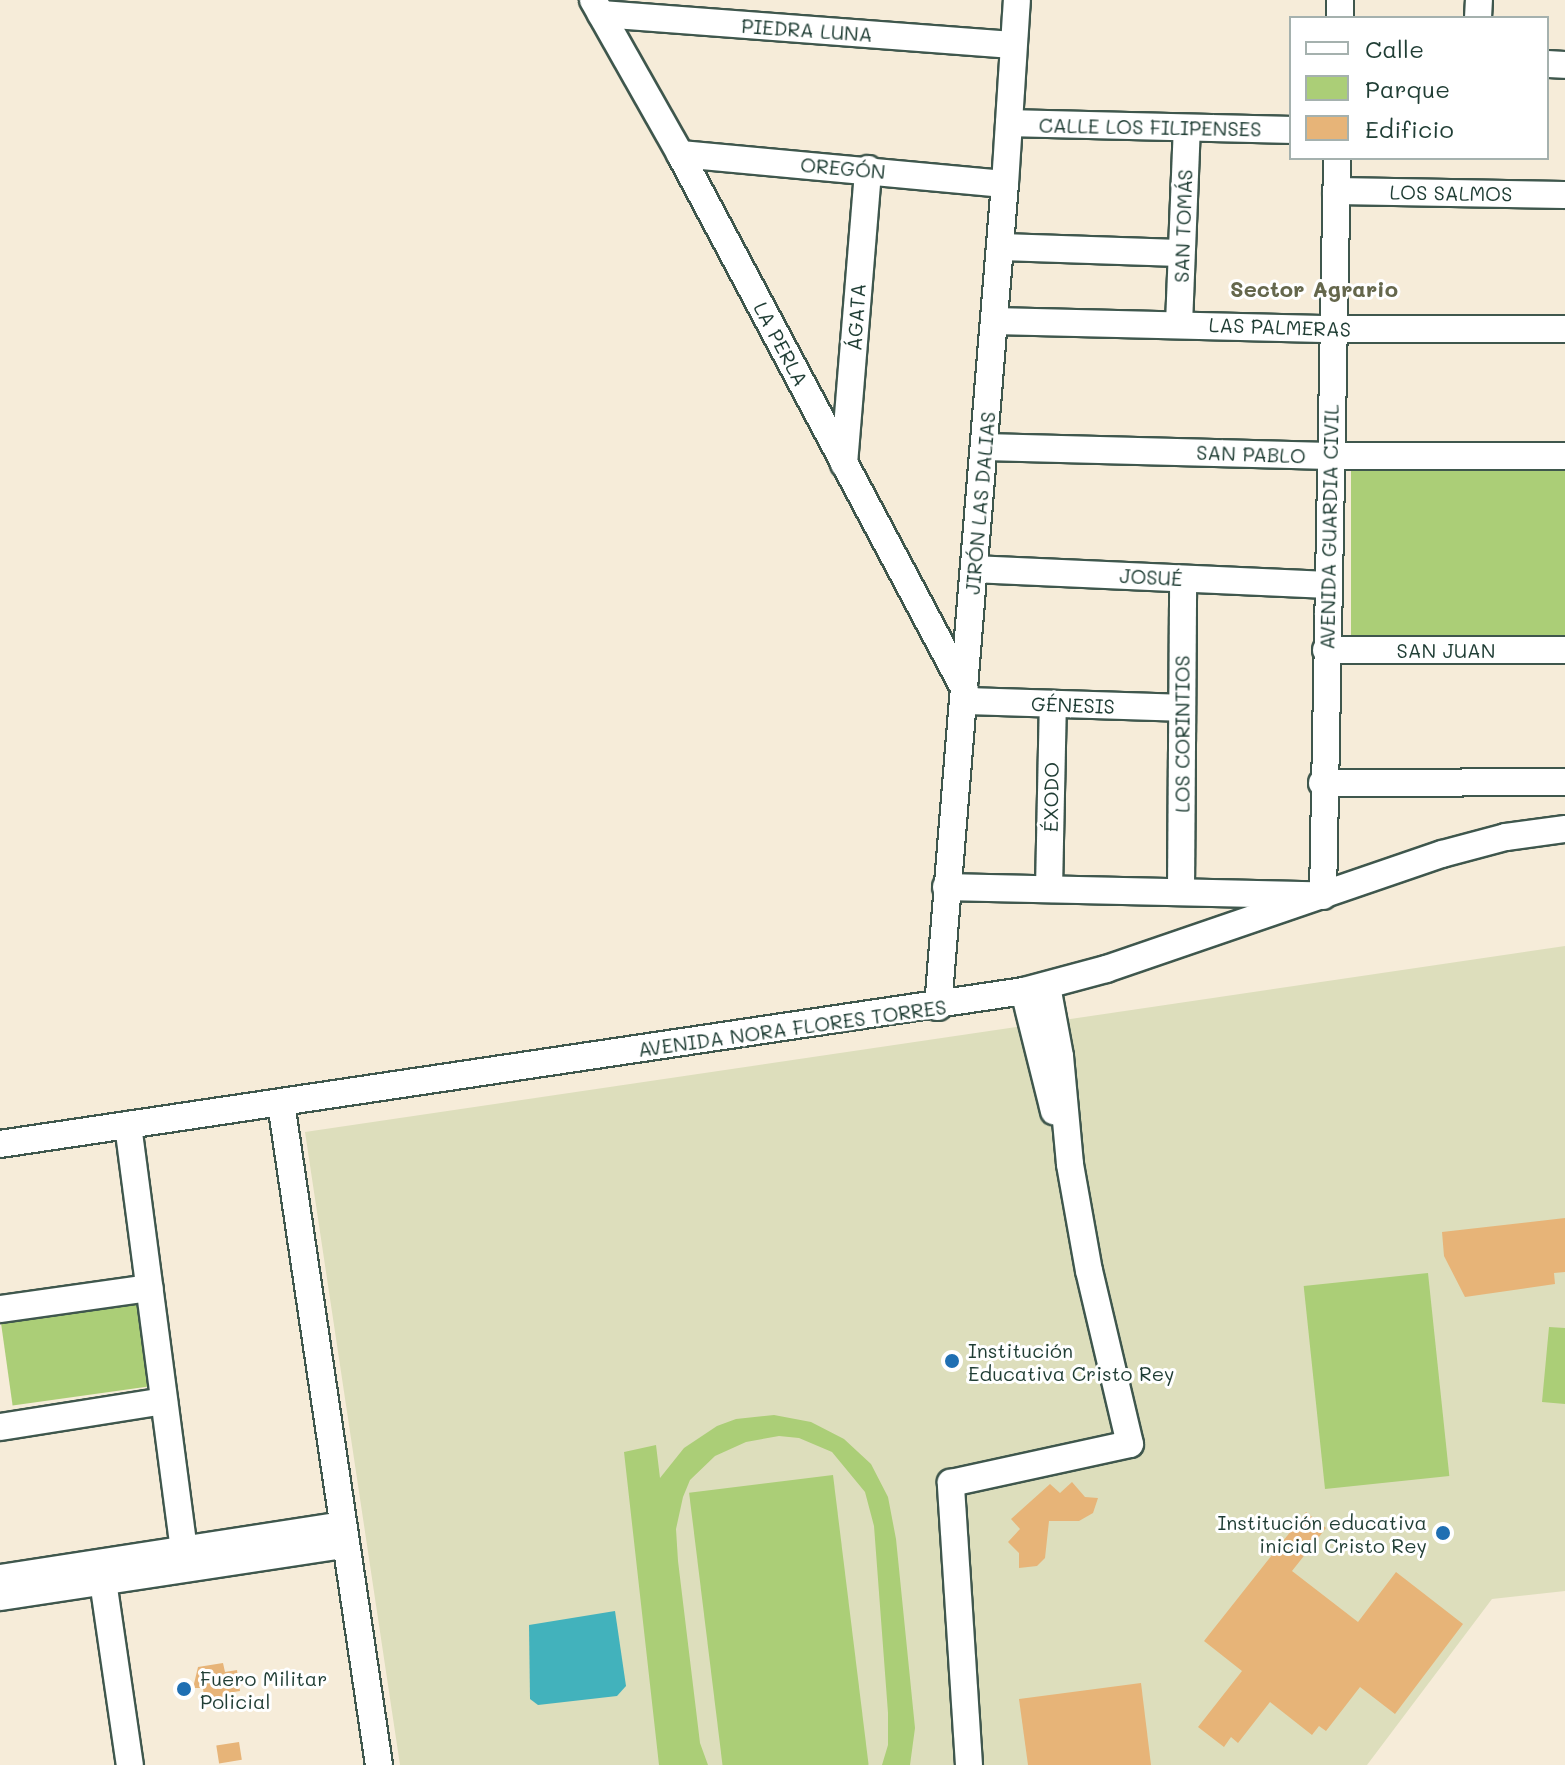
<!DOCTYPE html>
<meta charset="utf-8">
<style>
body{margin:0}
#map{position:relative;width:1565px;height:1765px;overflow:hidden;background:#f6ecd9;font-family:Mali,sans-serif}
div>[style]{position:absolute}
[style*='--x']{left:calc(var(--x)*1px);top:calc(var(--y)*1px);width:calc(var(--w)*1px);rotate:calc(var(--a)*1deg)}
.built>*{inset:0;background:#dddebc}
.green>*{inset:0;background:#abce77;transform-origin:0 0}
.water>*{inset:0;background:#42b2bc}
.building>*{inset:0;background:#e7b478;transform-origin:0 0}
.roads{filter:drop-shadow(2px 0 #3f574d) drop-shadow(-2px 0 #3f574d) drop-shadow(0 2px #3f574d) drop-shadow(0 -2px #3f574d)}
.minor>*{height:26px;margin:-13px;padding:0 13px;transform-origin:13px;border-radius:13px;background:#fff}
.dots>*{width:22px;height:22px;translate:-50% -50%;box-sizing:border-box;border:4px solid #fff;border-radius:50%}
span{translate:-50% -50%;white-space:nowrap;text-align:center;line-height:1.15;-webkit-text-stroke:6px #fff;paint-order:stroke}
.street-label{font-size:20px;color:#1f3d34}
.poi-label{font-size:20px;color:#1f3d34}
.left{translate:0 -50%;text-align:left}
.right{translate:-100% -50%;text-align:right}
.neighbourhood-label{font-size:22px;color:#65674c;font-weight:700}
.legend{position:absolute;left:1289px;top:16px;width:260px;height:144px;box-sizing:border-box;background:#fff;border:2px solid #a5b1ae;margin:0;padding:10px 14px;list-style:none;font-size:24px;color:#1f3d34}
.legend li{display:flex;align-items:center;gap:16px;height:40px}
.legend b{width:40px;border:2px solid #a5b1ae}
</style>
<div id="map">
<div class="built">
<i style="clip-path:polygon(1565px 946px,1565px 1591px,1492px 1599px,1367px 1765px,400px 1765px,305px 1132px)"></i>
</div>
<div class="green">
<i style="left:1351px;top:465px;width:214px;height:175px"></i>
<i style="left:1428px;top:1273px;width:204px;height:125px;rotate:84deg"></i>
<i style="left:138px;top:1299px;width:88px;height:139px;rotate:82deg"></i>
<i style="clip-path:polygon(1549px 1327px,1565px 1328px,1565px 1404px,1542px 1402px)"></i>
<i style="clip-path:polygon(774px 1415px,811px 1422px,844px 1439px,871px 1464px,888px 1497px,896px 1539px,915px 1728px,910px 1765px,882px 1765px,888px 1745px,888px 1713px,874px 1526px,865px 1492px,832px 1452px,799px 1438px,779px 1436px,746px 1442px,715px 1456px,690px 1480px,683px 1497px,676px 1529px,678px 1561px,700px 1743px,708px 1765px,659px 1765px,624px 1452px,656px 1445px,660px 1478px,684px 1448px,717px 1426px,736px 1419px)"></i>
<i style="left:833px;top:1475px;width:292px;height:145px;rotate:83deg"></i>
</div>
<div class="water">
<i style="clip-path:polygon(615px 1611px,626px 1686px,617px 1696px,538px 1705px,530px 1699px,529px 1625px)"></i>
</div>
<div class="building">
<i style="clip-path:polygon(1565px 1218px,1565px 1272px,1554px 1273px,1555px 1284px,1465px 1297px,1444px 1256px,1442px 1232px)"></i>
<i style="clip-path:polygon(1072px 1482px,1085px 1497px,1098px 1498px,1093px 1513px,1079px 1521px,1049px 1521px,1045px 1558px,1037px 1566px,1019px 1568px,1019px 1553px,1008px 1542px,1020px 1529px,1011px 1519px,1050px 1484px,1060px 1493px)"></i>
<i style="clip-path:polygon(1306px 1512px,1326px 1528px,1292px 1571px,1358px 1622px,1396px 1572px,1463px 1624px,1395px 1714px,1360px 1687px,1326px 1731px,1319px 1726px,1312px 1735px,1270px 1702px,1238px 1743px,1231px 1737px,1224px 1747px,1198px 1727px,1242px 1671px,1204px 1641px)"></i>
<i style="clip-path:polygon(223px 1663px,225px 1672px,237px 1670px,240px 1691px,228px 1693px,229px 1701px,205px 1705px,203px 1688px,193px 1688px,198px 1667px)"></i>
<i style="clip-path:polygon(1141px 1683px,1151px 1765px,1028px 1765px,1019px 1699px)"></i>
<i style="left:239px;top:1742px;width:18px;height:23px;rotate:81deg"></i>
</div>
<div class="roads">
<div class="minor">
<i style="--x:593;--y:0;--w:177;--a:60.5"></i>
<i style="--x:680;--y:154;--w:607;--a:62"></i>
<i style="--x:601;--y:14;--w:413;--a:4.3"></i>
<i style="--x:1340;--y:18;--w:18;--a:-90"></i>
<i style="--x:1478;--y:18;--w:18;--a:-87"></i>
<i style="--x:1547;--y:64;--w:18;--a:3"></i>
<i style="--x:1009;--y:123;--w:282;--a:1.4"></i>
<i style="--x:680;--y:154;--w:326;--a:5.3"></i>
<i style="--x:1336;--y:191;--w:229;--a:1"></i>
<i style="--x:1000;--y:247;--w:181;--a:1.9"></i>
<i style="--x:994;--y:321;--w:339;--a:1.4"></i>
<i style="--x:1333;--y:329;--w:232;--a:0"></i>
<i style="--x:1179;--y:324;--w:195;--a:-87.7"></i>
<i style="--x:984;--y:447;--w:346;--a:1.5"></i>
<i style="--x:1330;--y:456;--w:235;--a:0"></i>
<i style="--x:844;--y:464;--w:296;--a:-85.3"></i>
<i style="--x:974;--y:569;--w:353;--a:2.6"></i>
<i style="--x:1326;--y:650;--w:239;--a:0"></i>
<i style="--x:964;--y:701;--w:218;--a:1.8"></i>
<i style="--x:1322;--y:783;--w:243;--a:-0.2"></i>
<i style="--x:946;--y:887;--w:365;--a:1.3"></i>
<i style="--x:1049;--y:889;--w:185;--a:-88.8"></i>
<i style="--x:1181;--y:890;--w:311;--a:-89.6"></i>
<i style="--x:1323;--y:896;--w:738;--a:-88.91"></i>
<i style="--x:1024;--y:991;--w:124;--a:76"></i>
<i style="--x:938;--y:1007;--w:826;--a:-85.35"></i>
<i style="--x:1005;--y:184;--w:184;--a:-86.3"></i>
<i style="--x:281;--y:1103;--w:669;--a:81.58"></i>
<i style="--x:128;--y:1125;--w:429;--a:82.5"></i>
<i style="--x:0;--y:1144;--w:1035;--a:-8.5"></i>
<i style="--x:1024;--y:991;--w:85;--a:-15"></i>
<i style="--x:1106;--y:969;--w:355;--a:-18.9"></i>
<i style="--x:1442;--y:854;--w:66;--a:-14.9"></i>
<i style="--x:1506;--y:837;--w:60;--a:-7.7"></i>
<i style="--x:0;--y:1309;--w:151;--a:-8"></i>
<i style="--x:0;--y:1427;--w:166;--a:-9"></i>
<i style="--x:0;--y:1578;--w:345;--a:-8.8"></i>
<i style="--x:103;--y:1581;--w:186;--a:81.7"></i>
<i style="--x:0;--y:1597;--w:348;--a:-8.6"></i>
<i style="--x:969;--y:1765;--w:283;--a:-93.7"></i>
<i style="--x:951;--y:1483;--w:183;--a:-12.3"></i>
<i style="--x:1130;--y:1444;--w:178;--a:-103.3"></i>
<i style="--x:1089;--y:1271;--w:109;--a:-100.1"></i>
<i style="--x:1070;--y:1164;--w:108;--a:-95.3"></i>
<i style="--x:1060;--y:1056;--w:71;--a:-100.5"></i>
</div>
</div>
<div class="dots">
<i style="left:952px;top:1361px;background:#1f6fb2"></i>
<i style="left:1443px;top:1533px;background:#1f6fb2"></i>
<i style="left:184px;top:1689px;background:#1f6fb2"></i>
</div>
<div class="street-label">
<span style="left:807px;top:30px;rotate:4deg">PIEDRA LUNA</span>
<span style="left:1150px;top:127px;rotate:1deg">CALLE LOS FILIPENSES</span>
<span style="left:843px;top:168px;rotate:5deg">OREGÓN</span>
<span style="left:1451px;top:193px;rotate:1deg">LOS SALMOS</span>
<span style="left:1183px;top:226px;rotate:-88deg">SAN TOMÁS</span>
<span style="left:856px;top:317px;rotate:-86deg">ÁGATA</span>
<span style="left:1280px;top:327px;rotate:2deg">LAS PALMERAS</span>
<span style="left:781px;top:344px;rotate:62deg">LA PERLA</span>
<span style="left:1251px;top:454px;rotate:2deg">SAN PABLO</span>
<span style="left:980px;top:503px;rotate:-85deg">JIRÓN LAS DALIAS</span>
<span style="left:1329px;top:527px;rotate:-89deg">AVENIDA GUARDIA CIVIL</span>
<span style="left:1151px;top:577px;rotate:3deg">JOSUÉ</span>
<span style="left:1446px;top:650px">SAN JUAN</span>
<span style="left:1073px;top:705px;rotate:2deg">GÉNESIS</span>
<span style="left:1182px;top:734px;rotate:-90deg">LOS CORINTIOS</span>
<span style="left:1051px;top:797px;rotate:-89deg">ÉXODO</span>
<span style="left:792px;top:1028px;rotate:-8deg">AVENIDA NORA FLORES TORRES</span>
</div>
<div class="poi-label">
<span class="left" style="left:968px;top:1362px">Institución<br>Educativa Cristo Rey</span>
<span class="right" style="left:1427px;top:1534px">Institución educativa<br>inicial Cristo Rey</span>
<span class="left" style="left:200px;top:1690px">Fuero Militar<br>Policial</span>
</div>
<div class="neighbourhood-label">
<span style="left:1314px;top:289px">Sector Agrario</span>
</div>
<ul class="legend">
<li><b style="height:10px;background:#fff"></b>Calle</li>
<li><b style="height:22px;background:#abce77"></b>Parque</li>
<li><b style="height:22px;background:#e7b478"></b>Edificio</li>
</ul>
</div>
